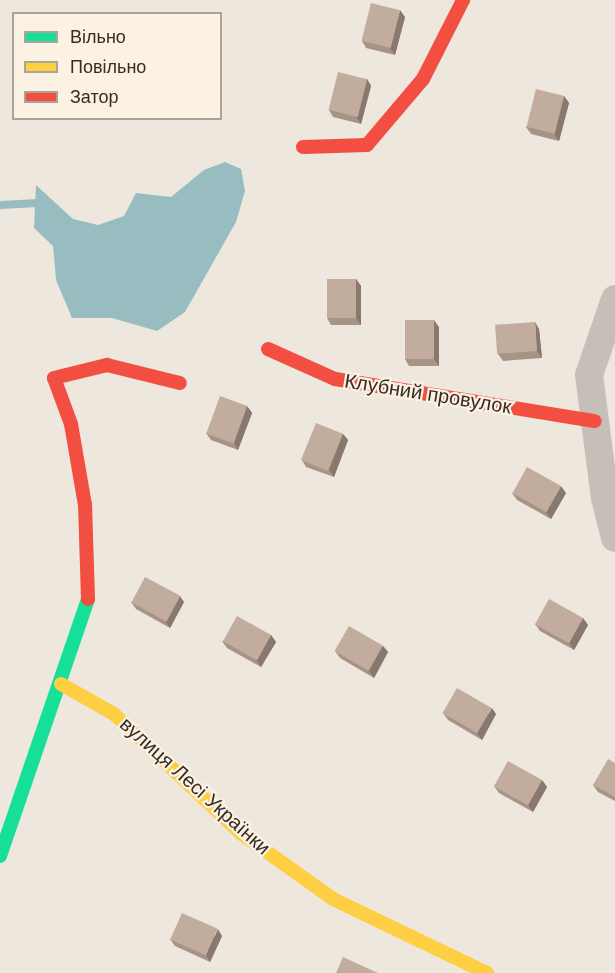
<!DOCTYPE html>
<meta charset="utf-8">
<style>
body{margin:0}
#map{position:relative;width:615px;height:973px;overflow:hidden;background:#ede7dd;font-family:Helvetica,sans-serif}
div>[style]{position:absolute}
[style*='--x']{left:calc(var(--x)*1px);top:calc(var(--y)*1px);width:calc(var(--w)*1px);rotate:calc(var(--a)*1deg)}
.water>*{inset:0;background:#98bdc0}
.stream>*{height:8px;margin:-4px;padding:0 4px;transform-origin:4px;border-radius:4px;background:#98bdc0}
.street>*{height:28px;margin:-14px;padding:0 14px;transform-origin:14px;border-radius:14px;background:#c5bfb7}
.fast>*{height:14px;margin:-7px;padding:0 7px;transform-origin:7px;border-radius:7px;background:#16e098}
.slow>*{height:14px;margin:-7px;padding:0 7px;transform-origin:7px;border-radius:7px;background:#ffcf43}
.jam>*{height:14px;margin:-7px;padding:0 7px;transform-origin:7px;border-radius:7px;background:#f24e42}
.wall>*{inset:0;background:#a79487}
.shaded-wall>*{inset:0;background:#88786e}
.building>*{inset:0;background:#c2ac9d;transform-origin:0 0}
span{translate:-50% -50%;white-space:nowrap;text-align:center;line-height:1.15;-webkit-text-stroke:4.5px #fbf2e3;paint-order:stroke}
.street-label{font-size:20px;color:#362c25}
.legend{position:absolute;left:12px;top:12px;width:210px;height:108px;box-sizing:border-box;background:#fbf2e3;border:2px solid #aca397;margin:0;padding:8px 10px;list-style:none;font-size:18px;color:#362c25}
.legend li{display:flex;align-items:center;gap:12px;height:30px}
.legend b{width:30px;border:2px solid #aca397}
</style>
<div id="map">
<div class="water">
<i style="clip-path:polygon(225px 162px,241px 169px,245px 191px,236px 222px,185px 312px,157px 331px,112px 318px,72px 318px,56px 280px,53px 246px,34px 228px,36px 185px,73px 219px,98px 225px,124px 216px,136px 193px,171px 197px,204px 170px)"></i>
</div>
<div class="stream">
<i style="--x:0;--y:205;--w:38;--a:-3"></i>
</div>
<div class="street">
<i style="--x:615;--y:299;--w:80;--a:108.9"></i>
<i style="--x:589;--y:375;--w:124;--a:82.6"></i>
<i style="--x:605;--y:498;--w:41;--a:76"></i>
</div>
<div class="fast">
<i style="--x:0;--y:856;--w:272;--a:-71.1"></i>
</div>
<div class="slow">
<i style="--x:61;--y:684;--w:61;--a:29.5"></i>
<i style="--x:114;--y:714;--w:175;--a:43.2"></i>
<i style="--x:242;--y:834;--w:112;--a:35.5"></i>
<i style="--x:333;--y:899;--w:171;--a:25.7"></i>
</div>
<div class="jam">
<i style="--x:303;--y:147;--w:64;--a:-1.8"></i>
<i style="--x:367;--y:145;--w:87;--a:-49.7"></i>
<i style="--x:423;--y:79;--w:89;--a:-63.1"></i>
<i style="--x:268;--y:349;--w:73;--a:24.1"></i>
<i style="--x:335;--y:379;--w:263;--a:9.2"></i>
<i style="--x:88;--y:599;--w:94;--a:-91.8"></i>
<i style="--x:85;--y:505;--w:82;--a:-99.8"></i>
<i style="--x:71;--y:424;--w:49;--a:-110.3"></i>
<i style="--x:54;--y:378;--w:55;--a:-13.8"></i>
<i style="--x:107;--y:365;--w:75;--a:13.9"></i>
</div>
<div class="wall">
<i style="clip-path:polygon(405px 17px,395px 55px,366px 48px,362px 41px)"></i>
<i style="clip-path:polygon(367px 79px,371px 86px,361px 124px,333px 117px,329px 110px)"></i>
<i style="clip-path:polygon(564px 96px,569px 103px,559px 141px,531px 134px,526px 127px)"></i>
<i style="clip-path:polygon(356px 279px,361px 286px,361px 325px,331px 325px,327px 318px)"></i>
<i style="clip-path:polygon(439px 327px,439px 366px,409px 366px,405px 359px)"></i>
<i style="clip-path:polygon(539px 329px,542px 358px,503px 361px,498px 354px)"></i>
<i style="clip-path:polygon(247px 406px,252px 413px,238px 450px,211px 440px,206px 433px)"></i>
<i style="clip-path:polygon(343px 434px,348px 440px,334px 477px,306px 467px,302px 460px)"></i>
<i style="clip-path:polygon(512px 493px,566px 493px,551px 519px,517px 500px)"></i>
<i style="clip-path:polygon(131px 602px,184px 602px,170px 628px,136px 609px)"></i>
<i style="clip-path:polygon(583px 618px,588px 625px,574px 650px,540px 631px,535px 624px)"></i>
<i style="clip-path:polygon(271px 635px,276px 642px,261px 667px,227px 648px,222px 641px)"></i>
<i style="clip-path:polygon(383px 646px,388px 652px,374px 678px,340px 658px,335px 651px)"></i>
<i style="clip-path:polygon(443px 713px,496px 714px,482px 740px,448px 720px)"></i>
<i style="clip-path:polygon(615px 763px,615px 801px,598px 792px,593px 785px)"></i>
<i style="clip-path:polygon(542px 780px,547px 787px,533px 812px,499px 793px,494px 786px)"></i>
<i style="clip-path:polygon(222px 936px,210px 962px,175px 946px,170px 939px)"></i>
</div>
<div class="shaded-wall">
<i style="clip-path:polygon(400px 10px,405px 17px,395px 55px,390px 48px)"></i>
<i style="clip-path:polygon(367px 79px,371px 86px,361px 124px,356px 117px)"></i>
<i style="clip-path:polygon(564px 96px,569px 103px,559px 141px,554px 134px)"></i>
<i style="clip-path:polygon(356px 279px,361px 286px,361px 325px,356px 318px)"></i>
<i style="clip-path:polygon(434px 320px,439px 327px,439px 366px,434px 359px)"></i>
<i style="clip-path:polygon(535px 322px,539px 329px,542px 358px,537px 351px)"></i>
<i style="clip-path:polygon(247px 406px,252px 413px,238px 450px,234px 443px)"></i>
<i style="clip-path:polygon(343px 434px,348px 440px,334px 477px,329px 470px)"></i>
<i style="clip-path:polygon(561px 486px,566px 493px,551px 519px,546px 512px)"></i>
<i style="clip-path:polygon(180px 596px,184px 602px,170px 628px,165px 621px)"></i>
<i style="clip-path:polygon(583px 618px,588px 625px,574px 650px,569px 643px)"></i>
<i style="clip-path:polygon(271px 635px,276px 642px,261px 667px,256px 660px)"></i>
<i style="clip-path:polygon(383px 646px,388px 652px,374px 678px,369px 671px)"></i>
<i style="clip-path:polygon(492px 708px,496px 714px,482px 740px,477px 733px)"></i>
<i style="clip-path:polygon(542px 780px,547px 787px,533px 812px,528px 805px)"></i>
<i style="clip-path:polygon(218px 929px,222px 936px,210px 962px,206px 955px)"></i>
</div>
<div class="building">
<i style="left:371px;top:3px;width:30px;height:39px;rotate:14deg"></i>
<i style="left:338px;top:72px;width:30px;height:39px;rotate:14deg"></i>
<i style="left:536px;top:89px;width:29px;height:39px;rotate:14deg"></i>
<i style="left:327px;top:279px;width:29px;height:39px"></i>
<i style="left:405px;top:320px;width:29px;height:39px"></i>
<i style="left:535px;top:322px;width:29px;height:40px;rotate:86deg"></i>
<i style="left:220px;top:396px;width:29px;height:40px;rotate:20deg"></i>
<i style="left:316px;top:423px;width:29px;height:40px;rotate:22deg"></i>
<i style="left:527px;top:467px;width:39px;height:30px;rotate:29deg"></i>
<i style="left:145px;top:577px;width:40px;height:29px;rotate:28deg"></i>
<i style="left:549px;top:599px;width:39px;height:29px;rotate:29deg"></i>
<i style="left:237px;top:616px;width:39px;height:29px;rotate:29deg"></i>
<i style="left:349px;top:626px;width:39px;height:29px;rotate:30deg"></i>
<i style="left:457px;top:688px;width:40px;height:29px;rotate:30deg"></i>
<i style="clip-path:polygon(608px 759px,615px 763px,615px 797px,593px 785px)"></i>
<i style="left:508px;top:761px;width:39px;height:29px;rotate:29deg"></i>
<i style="left:182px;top:913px;width:39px;height:29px;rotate:24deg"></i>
<i style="clip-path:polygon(343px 957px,378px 973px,336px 973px)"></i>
</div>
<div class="street-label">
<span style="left:428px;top:394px;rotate:9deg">Клубний провулок</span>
<span style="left:195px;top:786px;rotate:42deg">вулиця Лесі Українки</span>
</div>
<ul class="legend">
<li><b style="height:8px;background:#16e098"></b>Вільно</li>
<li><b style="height:8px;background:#ffcf43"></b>Повільно</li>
<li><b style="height:8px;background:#f24e42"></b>Затор</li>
</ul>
</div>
